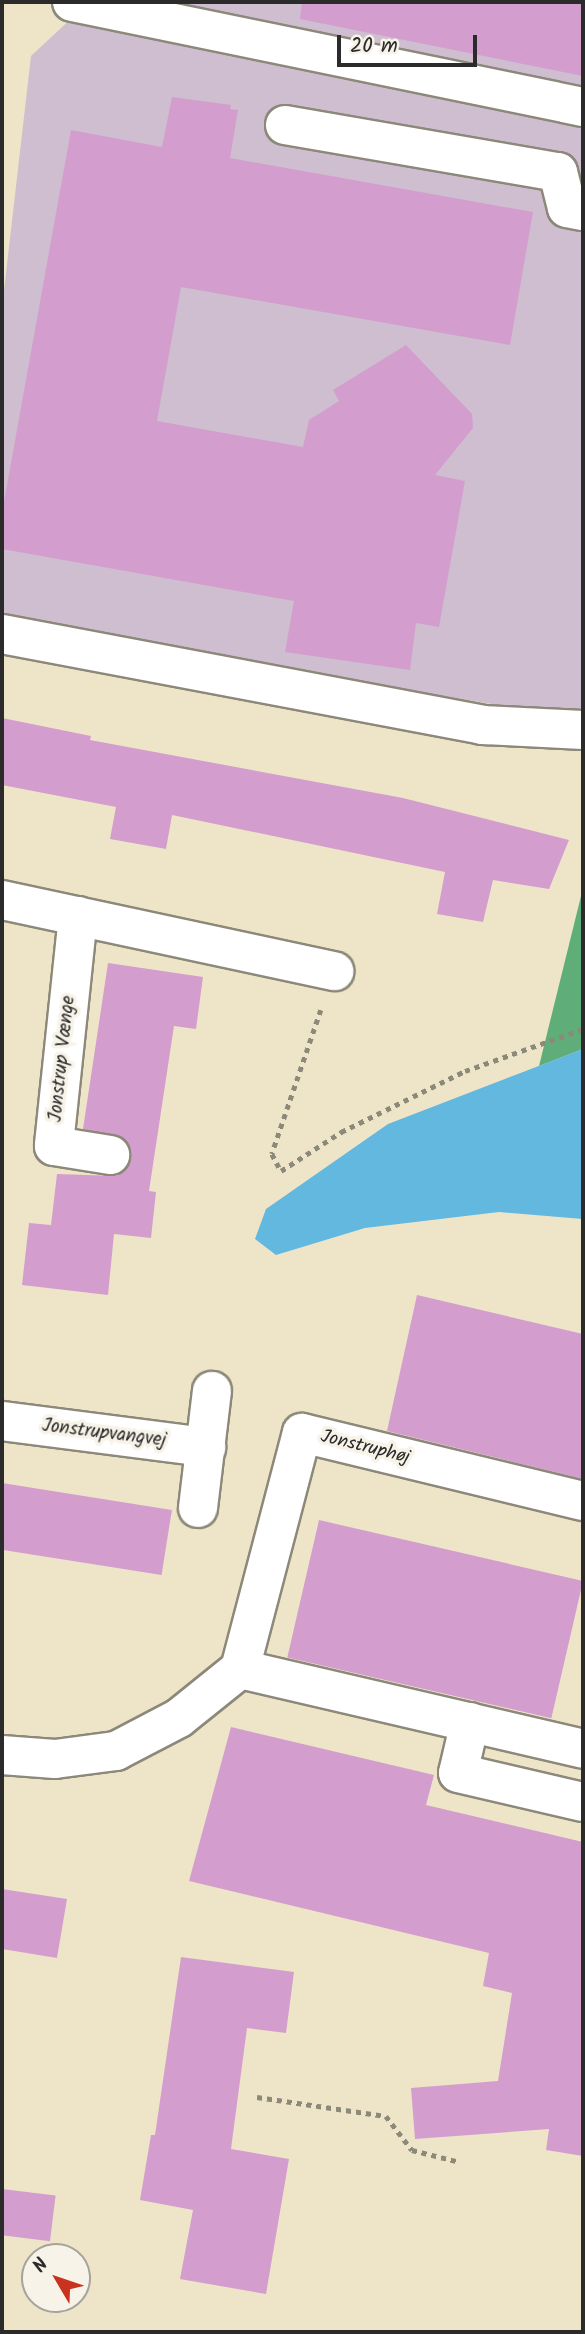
<!DOCTYPE html>
<meta charset="utf-8">
<style>
body{margin:0}
#map{position:relative;width:585px;height:2334px;overflow:hidden;background:#eee5c8;font-family:Kalam,sans-serif}
div>[style]{position:absolute}
[style*='--x']{left:calc(var(--x)*1px);top:calc(var(--y)*1px);width:calc(var(--w)*1px);rotate:calc(var(--a)*1deg)}
.industrial>*{inset:0;background:#cfbdd0}
.forest>*{inset:0;background:#5fad79}
.water>*{inset:0;background:#63b8df}
.building>*{inset:0;background:#d39ece;transform-origin:0 0}
.path>*{height:4.5px;margin-top:-2.25px;transform-origin:0;background:repeating-linear-gradient(90deg,#8c887a 0 5px,transparent 0 10px)}
.roads{filter:drop-shadow(2px 0 #8c887a) drop-shadow(-2px 0 #8c887a) drop-shadow(0 2px #8c887a) drop-shadow(0 -2px #8c887a)}
.minor>*{height:38px;margin:-19px;padding:0 19px;transform-origin:19px;border-radius:19px;background:#fff}
span{translate:-50% -50%;white-space:nowrap;text-align:center;line-height:1.15;-webkit-text-stroke:7px #f7f3e8;paint-order:stroke}
.street-label{font-size:19px;color:#2b2b2b}
.frame{position:absolute;inset:0;border:4px solid #2b2b2b;pointer-events:none}
.north{position:absolute;left:21px;top:2243px;width:70px;height:70px;box-sizing:border-box;background:#f7f3e8;border:2px solid #a5a39c;border-radius:50%;rotate:309deg;font-size:19px;font-weight:700;line-height:28px;text-align:center;color:#2b2b2b}
.north::after{content:'';display:block;margin:auto;width:24px;height:32px;background:#c8321e;clip-path:polygon(50% 0,100% 100%,50% 72%,0 100%)}
.scale{position:absolute;left:337px;top:35px;width:140px;height:32px;box-sizing:border-box;border:4px solid #2b2b2b;border-top:0;padding-left:9px;font-size:21px;line-height:24px;white-space:nowrap;color:#2b2b2b;-webkit-text-stroke:5px #f7f3e8;paint-order:stroke}
</style>
<div id="map">
<div class="industrial">
<i style="clip-path:polygon(89px 2px,583px 2px,583px 719px,2px 623px,2px 308px,31px 56px)"></i>
</div>
<div class="forest">
<i style="clip-path:polygon(583px 888px,583px 1049px,539px 1066px)"></i>
</div>
<div class="water">
<i style="clip-path:polygon(583px 1049px,583px 1219px,499px 1212px,365px 1228px,276px 1255px,255px 1239px,266px 1209px,388px 1124px)"></i>
</div>
<div class="building">
<i style="clip-path:polygon(302px 2px,583px 2px,583px 76px,300px 19px)"></i>
<i style="clip-path:polygon(172px 97px,231px 105px,230px 109px,238px 110px,230px 158px,533px 212px,510px 345px,181px 287px,157px 421px,303px 447px,309px 420px,339px 401px,333px 390px,406px 345px,472px 414px,473px 428px,435px 475px,465px 481px,439px 627px,416px 623px,410px 670px,285px 652px,294px 601px,2px 549px,2px 513px,71px 130px,162px 147px)"></i>
<i style="clip-path:polygon(2px 718px,91px 736px,90px 740px,403px 798px,569px 840px,549px 889px,493px 880px,483px 922px,437px 914px,445px 872px,172px 815px,166px 849px,110px 839px,116px 807px,2px 785px)"></i>
<i style="clip-path:polygon(108px 963px,203px 977px,196px 1029px,174px 1026px,149px 1191px,156px 1192px,151px 1238px,114px 1234px,108px 1295px,22px 1285px,29px 1223px,51px 1225px,57px 1174px,117px 1176px,131px 1159px,123px 1138px,83px 1129px)"></i>
<i style="clip-path:polygon(417px 1295px,583px 1334px,583px 1479px,387px 1431px)"></i>
<i style="left:2px;top:1483px;width:172px;height:66px;rotate:9deg"></i>
<i style="left:319px;top:1520px;width:271px;height:141px;rotate:13deg"></i>
<i style="clip-path:polygon(231px 1727px,434px 1775px,426px 1805px,583px 1842px,583px 2156px,546px 2150px,549px 2129px,415px 2139px,411px 2088px,498px 2081px,512px 1993px,483px 1986px,489px 1953px,189px 1881px)"></i>
<i style="clip-path:polygon(2px 1889px,67px 1899px,57px 1958px,2px 1949px)"></i>
<i style="clip-path:polygon(181px 1957px,294px 1972px,286px 2033px,247px 2028px,231px 2149px,289px 2159px,266px 2294px,180px 2279px,193px 2210px,140px 2200px,151px 2135px,155px 2135px)"></i>
<i style="left:2px;top:2189px;width:54px;height:46px;rotate:7deg"></i>
</div>
<div class="path">
<i style="--x:321;--y:1010;--w:152;--a:108.8"></i>
<i style="--x:272;--y:1154;--w:19;--a:62"></i>
<i style="--x:281;--y:1171;--w:72;--a:-33"></i>
<i style="--x:341;--y:1132;--w:138;--a:-26.2"></i>
<i style="--x:465;--y:1071;--w:125;--a:-19.6"></i>
<i style="--x:257;--y:2097;--w:130;--a:8.4"></i>
<i style="--x:386;--y:2116;--w:43;--a:52.6"></i>
<i style="--x:412;--y:2150;--w:49;--a:14"></i>
</div>
<div class="roads">
<div class="minor">
<i style="--x:72;--y:2;--w:522;--a:11.61"></i>
<i style="--x:285;--y:125;--w:277;--a:9.8"></i>
<i style="--x:558;--y:172;--w:37;--a:76"></i>
<i style="--x:567;--y:208;--w:16;--a:11"></i>
<i style="--x:2;--y:634;--w:489;--a:10.7"></i>
<i style="--x:482;--y:725;--w:101;--a:2.8"></i>
<i style="--x:2;--y:900;--w:340;--a:12.1"></i>
<i style="--x:78;--y:916;--w:231;--a:96"></i>
<i style="--x:54;--y:1146;--w:57;--a:9.1"></i>
<i style="--x:2;--y:1421;--w:206;--a:7.3"></i>
<i style="--x:198;--y:1508;--w:118;--a:-83.2"></i>
<i style="--x:240;--y:1669;--w:352;--a:13.1"></i>
<i style="--x:470;--y:1722;--w:52;--a:103.2"></i>
<i style="--x:458;--y:1773;--w:128;--a:13.1"></i>
<i style="--x:2;--y:1755;--w:53;--a:4.3"></i>
<i style="--x:55;--y:1759;--w:62;--a:-7.5"></i>
<i style="--x:116;--y:1751;--w:71;--a:-27.6"></i>
<i style="--x:179;--y:1718;--w:78;--a:-38.8"></i>
<i style="--x:240;--y:1669;--w:244;--a:-75.3"></i>
<i style="--x:302;--y:1433;--w:289;--a:13.6"></i>
</div>
</div>
<div class="street-label">
<span style="left:63px;top:1059px;rotate:-84deg">Jonstrup Vænge</span>
<span style="left:104px;top:1434px;rotate:7deg">Jonstrupvangvej</span>
<span style="left:365px;top:1448px;rotate:14deg">Jonstruphøj</span>
</div>
<div class="frame"></div>
<div class="north">N</div>
<div class="scale">20 m</div>
</div>
